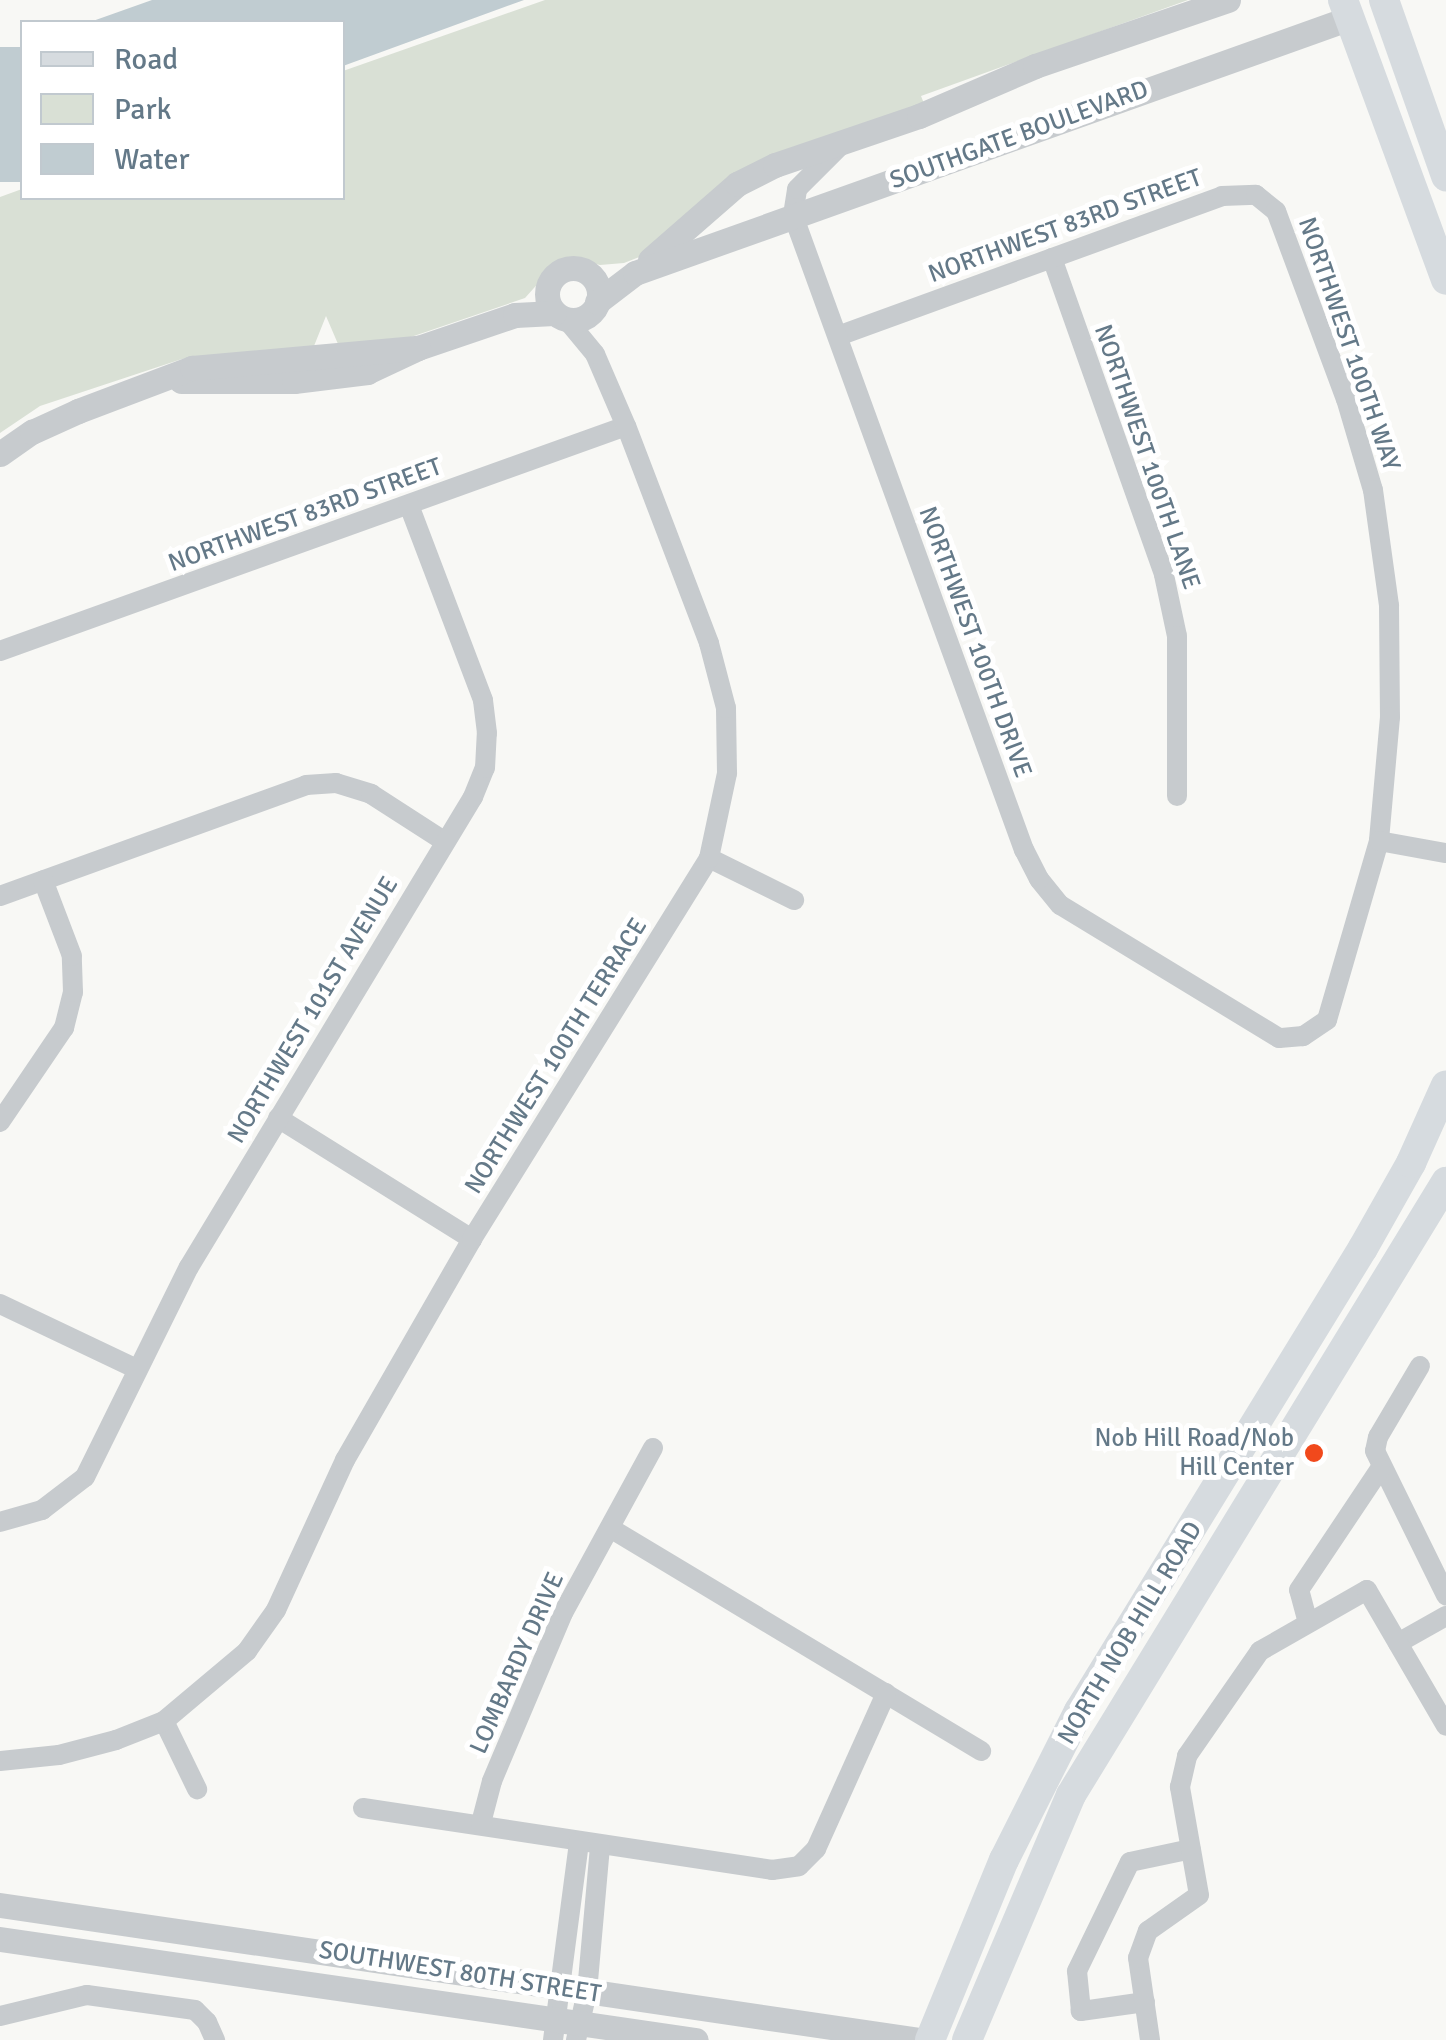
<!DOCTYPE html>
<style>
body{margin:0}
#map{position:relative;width:1446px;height:2040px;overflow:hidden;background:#f8f8f5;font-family:Signika,sans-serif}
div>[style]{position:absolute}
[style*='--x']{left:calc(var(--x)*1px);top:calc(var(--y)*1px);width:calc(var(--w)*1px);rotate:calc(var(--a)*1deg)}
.green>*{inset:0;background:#d9e0d5}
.water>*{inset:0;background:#c0ccd1;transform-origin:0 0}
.minor>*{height:20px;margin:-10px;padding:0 10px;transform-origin:10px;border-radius:10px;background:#c7cbce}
.tertiary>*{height:25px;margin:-12.5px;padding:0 12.5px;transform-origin:12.5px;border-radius:12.5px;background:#c7cbce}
.tertiary>.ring{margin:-12.5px;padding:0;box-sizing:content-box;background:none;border:25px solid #c7cbce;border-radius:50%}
.secondary>*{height:30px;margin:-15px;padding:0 15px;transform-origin:15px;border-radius:15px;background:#d6dbdf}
.dots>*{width:28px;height:28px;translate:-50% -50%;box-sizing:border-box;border:5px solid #fff;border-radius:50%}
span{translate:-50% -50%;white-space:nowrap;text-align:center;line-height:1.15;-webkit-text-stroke:10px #fff;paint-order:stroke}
.street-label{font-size:25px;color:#647988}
.poi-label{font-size:25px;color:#647988}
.right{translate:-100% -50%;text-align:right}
.legend{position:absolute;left:20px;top:20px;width:325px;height:180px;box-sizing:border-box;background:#fff;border:2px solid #c1c9cf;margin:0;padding:12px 18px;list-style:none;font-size:30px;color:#647988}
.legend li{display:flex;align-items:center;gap:20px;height:50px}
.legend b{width:50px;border:2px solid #c1c9cf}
</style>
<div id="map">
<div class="green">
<i style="clip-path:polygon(545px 0,1188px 0,921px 96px,925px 106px,777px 160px,652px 252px,624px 263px,600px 265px,576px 259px,550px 270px,525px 298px,408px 338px,338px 344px,326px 316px,314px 346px,182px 359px,40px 406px,0 433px,0 197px,22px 189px,22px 198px,342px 198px,343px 71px)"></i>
</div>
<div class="water">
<i style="clip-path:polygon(152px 0,524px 0,343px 66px,342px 22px,90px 22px)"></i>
<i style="left:22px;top:47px;width:135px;height:23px;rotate:90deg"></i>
</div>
<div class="minor">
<i style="--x:1052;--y:258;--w:336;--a:70.5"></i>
<i style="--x:1164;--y:575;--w:62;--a:78"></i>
<i style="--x:1177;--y:636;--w:160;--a:90"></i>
<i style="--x:838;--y:336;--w:409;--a:-20"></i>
<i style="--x:1222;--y:196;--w:34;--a:-2"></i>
<i style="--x:1256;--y:195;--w:26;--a:39"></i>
<i style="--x:1276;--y:211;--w:201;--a:69.6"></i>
<i style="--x:1346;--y:399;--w:95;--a:73.5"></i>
<i style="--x:1373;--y:490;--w:117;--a:82.1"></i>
<i style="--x:1389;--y:606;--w:111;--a:89.5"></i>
<i style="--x:1390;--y:717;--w:124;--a:95.1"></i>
<i style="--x:1379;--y:841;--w:186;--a:106.2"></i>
<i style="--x:1327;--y:1020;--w:29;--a:146"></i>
<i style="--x:1303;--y:1036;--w:24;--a:175"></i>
<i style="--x:1279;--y:1038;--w:256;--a:-148.7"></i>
<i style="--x:1060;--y:905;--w:33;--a:-129"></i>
<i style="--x:1039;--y:879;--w:33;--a:-117"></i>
<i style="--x:1024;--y:850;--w:676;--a:-109.99"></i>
<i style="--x:793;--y:215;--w:26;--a:-81"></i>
<i style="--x:797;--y:189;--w:62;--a:-45"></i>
<i style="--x:0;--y:651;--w:665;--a:-19.77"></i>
<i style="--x:1379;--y:841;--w:68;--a:10.2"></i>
<i style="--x:709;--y:858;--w:95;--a:26.3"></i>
<i style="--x:0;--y:896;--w:326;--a:-19.9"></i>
<i style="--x:306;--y:785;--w:30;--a:-4"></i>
<i style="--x:336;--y:783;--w:37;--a:17"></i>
<i style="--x:371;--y:794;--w:87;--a:32.8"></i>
<i style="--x:278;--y:1118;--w:229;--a:32"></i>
<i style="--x:0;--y:1122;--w:114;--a:-55.8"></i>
<i style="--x:64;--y:1028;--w:37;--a:-76"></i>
<i style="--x:73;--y:992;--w:36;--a:-92"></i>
<i style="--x:72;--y:956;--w:81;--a:-110.9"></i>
<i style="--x:0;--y:1304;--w:152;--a:25.4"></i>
<i style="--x:1420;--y:1366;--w:82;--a:120.6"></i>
<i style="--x:1378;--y:1437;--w:14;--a:102"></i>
<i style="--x:1375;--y:1451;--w:161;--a:63.8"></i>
<i style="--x:0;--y:1522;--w:44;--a:-15.9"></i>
<i style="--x:42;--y:1510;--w:54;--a:-37.5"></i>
<i style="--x:85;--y:1477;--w:234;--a:-63.7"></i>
<i style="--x:189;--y:1267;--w:549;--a:-58.86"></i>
<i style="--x:473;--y:797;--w:31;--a:-68"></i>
<i style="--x:485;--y:768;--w:35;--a:-87"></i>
<i style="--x:487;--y:733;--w:33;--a:-97"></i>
<i style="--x:483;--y:700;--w:209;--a:-110.8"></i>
<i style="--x:610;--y:1528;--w:433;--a:31"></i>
<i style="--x:1308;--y:1623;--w:34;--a:-105"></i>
<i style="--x:1299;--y:1590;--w:146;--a:-56.2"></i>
<i style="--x:1398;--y:1643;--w:55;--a:-29.4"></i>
<i style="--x:164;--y:1721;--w:76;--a:64.1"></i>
<i style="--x:0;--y:1761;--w:59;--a:-5.8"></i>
<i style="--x:59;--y:1755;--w:59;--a:-14.7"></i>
<i style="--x:116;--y:1740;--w:52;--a:-21.6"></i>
<i style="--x:164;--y:1721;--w:109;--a:-40.1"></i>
<i style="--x:247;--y:1651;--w:50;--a:-54.7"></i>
<i style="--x:276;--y:1610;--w:165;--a:-65.3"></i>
<i style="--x:345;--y:1460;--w:255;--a:-60.1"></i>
<i style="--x:472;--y:1239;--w:449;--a:-58.1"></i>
<i style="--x:709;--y:858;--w:87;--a:-78"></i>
<i style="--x:727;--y:773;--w:65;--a:-90.9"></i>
<i style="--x:726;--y:708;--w:67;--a:-104.7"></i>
<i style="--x:709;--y:643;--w:232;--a:-110.9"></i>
<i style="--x:626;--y:426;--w:78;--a:-113.3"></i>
<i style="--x:595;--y:354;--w:44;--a:-129.5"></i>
<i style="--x:363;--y:1808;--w:414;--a:8.6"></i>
<i style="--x:772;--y:1870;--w:27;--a:-8"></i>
<i style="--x:799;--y:1866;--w:24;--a:-45"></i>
<i style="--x:816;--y:1849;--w:171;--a:-65.8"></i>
<i style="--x:481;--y:1823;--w:43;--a:-75.3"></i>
<i style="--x:492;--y:1781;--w:182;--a:-67.1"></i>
<i style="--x:563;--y:1613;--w:188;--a:-61.4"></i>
<i style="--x:1145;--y:2002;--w:65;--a:172"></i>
<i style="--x:1081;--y:2011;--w:40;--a:-95.7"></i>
<i style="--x:1077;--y:1971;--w:121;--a:-64.1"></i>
<i style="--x:1130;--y:1862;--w:62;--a:-12"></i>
<i style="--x:0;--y:2016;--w:89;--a:-13.6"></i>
<i style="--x:87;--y:1995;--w:109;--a:7.9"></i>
<i style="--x:195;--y:2010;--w:17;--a:45"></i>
<i style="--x:207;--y:2022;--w:20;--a:66"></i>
<i style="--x:553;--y:2040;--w:200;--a:-82.5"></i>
<i style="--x:576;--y:2040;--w:49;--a:-77.1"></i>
<i style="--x:587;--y:1992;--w:147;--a:-84.9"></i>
<i style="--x:1150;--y:2040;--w:83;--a:-98.3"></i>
<i style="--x:1138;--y:1958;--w:29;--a:-70"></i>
<i style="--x:1148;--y:1931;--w:62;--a:-35.2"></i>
<i style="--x:1199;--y:1895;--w:110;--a:-100"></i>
<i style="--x:1180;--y:1787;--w:32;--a:-77"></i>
<i style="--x:1187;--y:1756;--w:128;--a:-55.2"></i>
<i style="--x:1260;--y:1651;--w:123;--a:-29.7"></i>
<i style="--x:1367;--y:1590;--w:157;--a:59.8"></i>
</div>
<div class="tertiary">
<i style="--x:650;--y:260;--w:116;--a:-41.1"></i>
<i style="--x:737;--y:184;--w:42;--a:-26.6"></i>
<i style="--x:775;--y:165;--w:152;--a:-18.8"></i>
<i style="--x:919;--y:116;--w:126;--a:-23.3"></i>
<i style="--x:1035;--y:66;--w:204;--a:-18.9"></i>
<i class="ring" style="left:547px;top:268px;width:27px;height:27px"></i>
<i style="--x:597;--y:302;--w:48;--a:-37.3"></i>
<i style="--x:635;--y:273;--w:759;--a:-19.63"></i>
<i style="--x:181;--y:381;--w:113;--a:0"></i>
<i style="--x:294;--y:381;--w:74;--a:-7"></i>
<i style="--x:367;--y:372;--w:56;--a:-25.2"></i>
<i style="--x:418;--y:348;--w:102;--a:-18.8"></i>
<i style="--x:515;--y:315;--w:39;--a:-3"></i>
<i style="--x:0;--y:454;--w:39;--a:-35"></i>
<i style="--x:32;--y:432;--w:51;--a:-24.5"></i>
<i style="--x:78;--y:411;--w:122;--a:-20.7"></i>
<i style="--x:192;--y:368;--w:227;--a:-5.1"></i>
<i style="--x:0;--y:1905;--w:930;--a:8.35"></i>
<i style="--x:0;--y:1939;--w:703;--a:8.26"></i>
</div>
<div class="secondary">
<i style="--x:1343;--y:0;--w:298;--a:69.8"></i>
<i style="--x:1384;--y:0;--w:187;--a:70.6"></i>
<i style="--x:930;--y:2040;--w:195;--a:-67.7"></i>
<i style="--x:1004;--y:1860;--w:167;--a:-63.3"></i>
<i style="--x:1079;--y:1711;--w:543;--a:-58.48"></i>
<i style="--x:1363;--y:1248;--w:98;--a:-60.5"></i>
<i style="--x:1411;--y:1163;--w:85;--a:-65.8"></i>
<i style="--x:967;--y:2040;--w:266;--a:-67"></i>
<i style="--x:1071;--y:1795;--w:719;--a:-58.54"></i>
</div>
<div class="dots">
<i style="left:1314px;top:1453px;background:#f1491c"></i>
</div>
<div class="street-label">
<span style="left:1019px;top:135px;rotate:-20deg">SOUTHGATE BOULEVARD</span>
<span style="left:1065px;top:226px;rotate:-20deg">NORTHWEST 83RD STREET</span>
<span style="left:1349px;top:344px;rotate:71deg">NORTHWEST 100TH WAY</span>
<span style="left:1147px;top:457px;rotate:71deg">NORTHWEST 100TH LANE</span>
<span style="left:305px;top:515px;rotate:-20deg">NORTHWEST 83RD STREET</span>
<span style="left:975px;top:642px;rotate:70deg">NORTHWEST 100TH DRIVE</span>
<span style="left:313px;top:1010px;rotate:-59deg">NORTHWEST 101ST AVENUE</span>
<span style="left:556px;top:1056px;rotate:-58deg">NORTHWEST 100TH TERRACE</span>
<span style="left:1130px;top:1633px;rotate:-59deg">NORTH NOB HILL ROAD</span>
<span style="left:517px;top:1663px;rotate:-66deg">LOMBARDY DRIVE</span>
<span style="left:460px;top:1972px;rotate:9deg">SOUTHWEST 80TH STREET</span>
</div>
<div class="poi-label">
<span class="right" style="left:1294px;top:1453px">Nob Hill Road/Nob<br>Hill Center</span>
</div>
<ul class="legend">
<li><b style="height:12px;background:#d6dbdf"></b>Road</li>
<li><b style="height:28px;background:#d9e0d5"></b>Park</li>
<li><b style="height:28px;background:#c0ccd1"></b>Water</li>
</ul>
</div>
